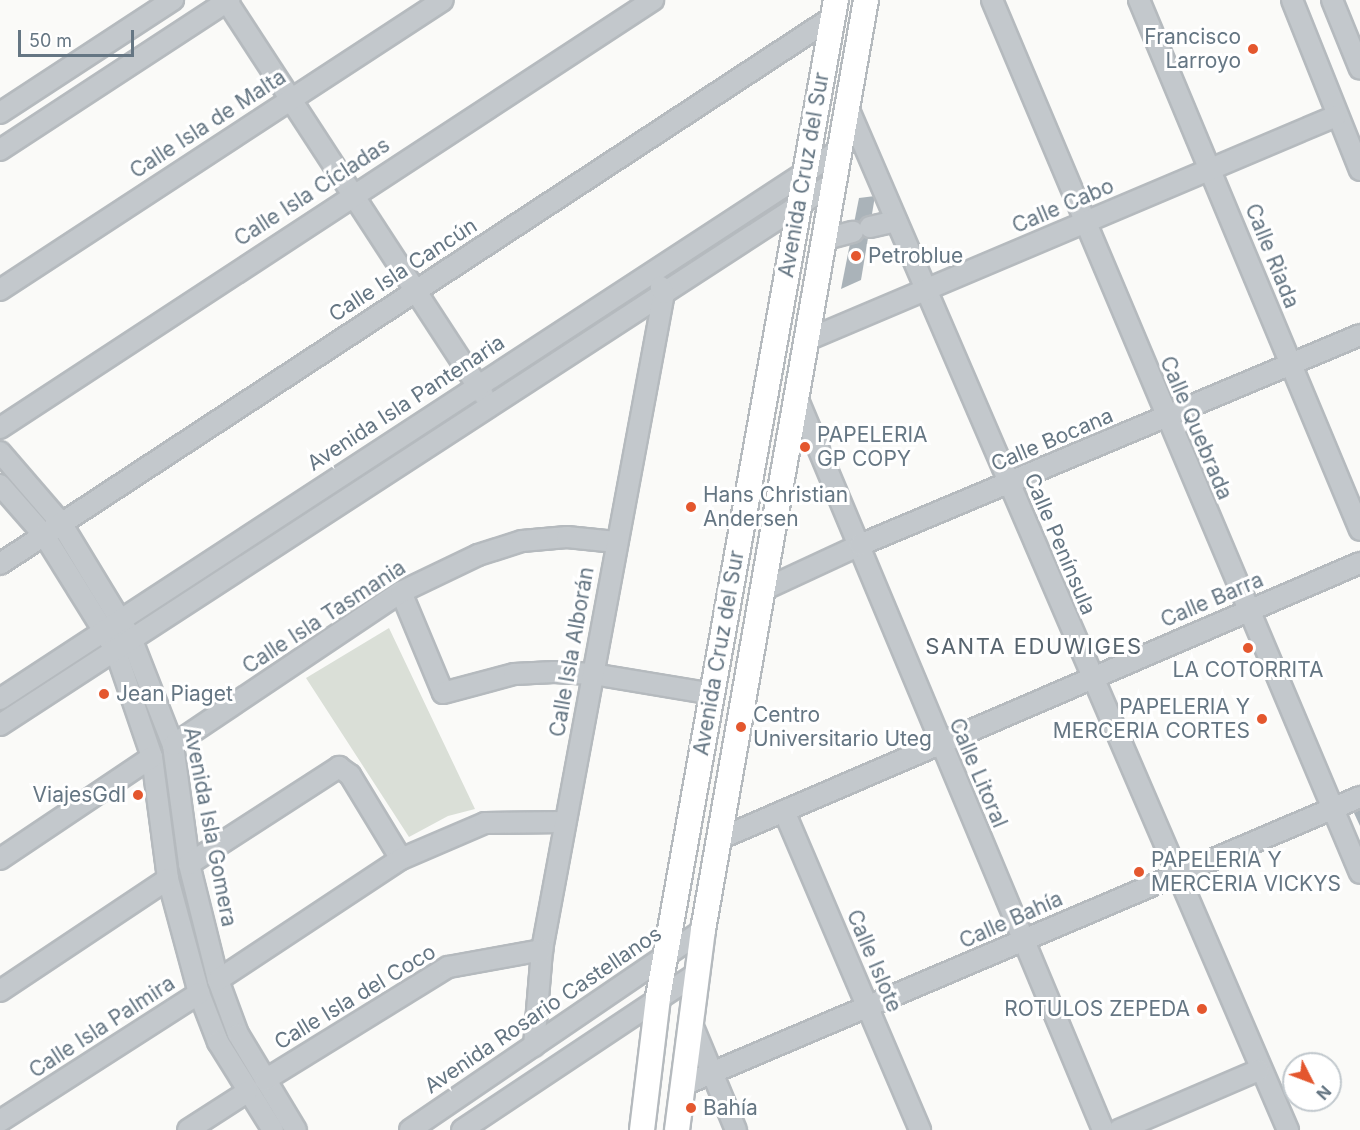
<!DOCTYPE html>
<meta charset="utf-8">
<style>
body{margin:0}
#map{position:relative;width:1360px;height:1130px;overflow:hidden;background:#fafaf8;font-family:Inter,sans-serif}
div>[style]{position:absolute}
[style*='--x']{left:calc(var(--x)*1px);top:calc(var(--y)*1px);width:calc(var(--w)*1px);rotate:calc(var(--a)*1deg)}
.green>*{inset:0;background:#dadfd7}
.building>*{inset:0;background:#aab3b9}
.roads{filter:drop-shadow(2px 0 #b5babe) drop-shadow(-2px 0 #b5babe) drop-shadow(0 2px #b5babe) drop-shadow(0 -2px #b5babe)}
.minor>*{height:20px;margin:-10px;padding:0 10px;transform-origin:10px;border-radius:10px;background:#c3c8cc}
.major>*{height:24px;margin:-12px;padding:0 12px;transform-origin:12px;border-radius:12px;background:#fff}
.dots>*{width:16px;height:16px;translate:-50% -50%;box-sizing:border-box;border:3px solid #fff;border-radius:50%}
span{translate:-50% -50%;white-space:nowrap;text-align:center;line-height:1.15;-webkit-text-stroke:6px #fff;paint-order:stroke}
.poi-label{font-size:21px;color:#657683}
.right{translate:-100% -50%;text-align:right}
.left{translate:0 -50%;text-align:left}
.street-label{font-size:21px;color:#657683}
.neighbourhood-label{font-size:22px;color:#57646e;letter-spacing:1.5px}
.north{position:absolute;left:1282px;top:1052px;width:60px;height:60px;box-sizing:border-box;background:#fff;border:2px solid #c1c8cd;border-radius:50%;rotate:132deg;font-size:16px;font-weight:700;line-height:24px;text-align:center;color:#657683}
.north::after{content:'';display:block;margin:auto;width:21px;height:27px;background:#e4572e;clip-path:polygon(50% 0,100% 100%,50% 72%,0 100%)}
.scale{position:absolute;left:18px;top:30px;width:116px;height:27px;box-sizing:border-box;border:3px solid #657683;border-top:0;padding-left:8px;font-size:18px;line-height:21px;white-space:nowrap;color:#657683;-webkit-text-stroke:4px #fff;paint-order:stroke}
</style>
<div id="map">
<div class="green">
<i style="clip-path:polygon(389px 628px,475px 809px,448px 816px,409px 837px,306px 678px)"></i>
</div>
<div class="building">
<i style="clip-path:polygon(875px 196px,861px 280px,841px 289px,859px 198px)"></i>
<i style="clip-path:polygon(1360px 810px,1360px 826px,1354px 813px)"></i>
</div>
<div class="roads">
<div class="minor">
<i style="--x:226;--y:0;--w:470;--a:56.9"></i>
<i style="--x:992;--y:0;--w:947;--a:67.14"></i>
<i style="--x:1139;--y:0;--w:574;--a:67.36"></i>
<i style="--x:1292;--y:0;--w:183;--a:68.2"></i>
<i style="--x:1332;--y:0;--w:74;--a:67.9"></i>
<i style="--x:848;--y:108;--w:1113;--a:66.71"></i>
<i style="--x:0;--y:113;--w:207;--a:-33.2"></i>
<i style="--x:0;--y:150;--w:274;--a:-33.2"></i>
<i style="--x:870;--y:227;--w:27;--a:-13"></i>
<i style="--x:826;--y:239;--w:28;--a:-15"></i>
<i style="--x:0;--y:290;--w:529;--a:-33.21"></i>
<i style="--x:807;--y:340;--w:574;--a:-22.95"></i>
<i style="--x:798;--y:400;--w:791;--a:67.32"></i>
<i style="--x:0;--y:428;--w:781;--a:-33.24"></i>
<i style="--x:0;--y:452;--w:94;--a:49.3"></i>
<i style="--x:61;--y:523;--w:135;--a:58.7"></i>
<i style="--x:131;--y:638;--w:115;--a:68.6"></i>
<i style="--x:173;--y:745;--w:120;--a:82.3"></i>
<i style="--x:189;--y:864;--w:120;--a:76"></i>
<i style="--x:218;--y:980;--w:58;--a:69.7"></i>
<i style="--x:238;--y:1034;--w:112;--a:58.9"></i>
<i style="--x:0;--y:485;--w:67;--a:48.7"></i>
<i style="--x:44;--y:535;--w:134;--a:58.1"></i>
<i style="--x:115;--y:649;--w:114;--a:71.1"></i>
<i style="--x:152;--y:757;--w:123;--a:82.5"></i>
<i style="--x:168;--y:879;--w:118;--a:74.8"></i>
<i style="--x:199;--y:993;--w:53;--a:68.8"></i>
<i style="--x:218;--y:1042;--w:104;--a:58"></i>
<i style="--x:0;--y:564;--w:997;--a:-33.29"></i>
<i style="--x:763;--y:590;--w:107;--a:-24.9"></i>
<i style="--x:860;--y:545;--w:542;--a:-22.78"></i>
<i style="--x:401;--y:592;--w:109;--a:67.4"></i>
<i style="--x:443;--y:693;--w:73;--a:-15"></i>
<i style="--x:514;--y:674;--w:40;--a:-2.9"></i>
<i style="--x:554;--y:672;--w:39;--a:3"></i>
<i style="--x:593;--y:674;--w:121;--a:9.5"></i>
<i style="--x:0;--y:699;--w:1005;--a:-33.18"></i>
<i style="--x:0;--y:725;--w:997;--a:-33.05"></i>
<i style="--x:173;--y:745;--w:275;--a:-33.9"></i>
<i style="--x:401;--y:592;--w:85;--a:-25.7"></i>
<i style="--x:478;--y:555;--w:46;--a:-17.7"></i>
<i style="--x:522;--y:541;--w:45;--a:-5.1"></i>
<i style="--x:567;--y:537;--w:49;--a:5.8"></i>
<i style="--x:784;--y:811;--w:347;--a:66.9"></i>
<i style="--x:719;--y:839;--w:698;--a:-23.3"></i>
<i style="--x:0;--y:859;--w:183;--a:-33.9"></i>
<i style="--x:189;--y:864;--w:179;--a:-32.9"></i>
<i style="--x:339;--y:767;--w:14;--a:36"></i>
<i style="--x:350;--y:775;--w:98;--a:58.7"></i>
<i style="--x:218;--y:980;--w:219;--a:-33.5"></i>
<i style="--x:401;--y:859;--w:91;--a:-23.2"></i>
<i style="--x:485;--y:823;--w:80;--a:-0.7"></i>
<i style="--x:0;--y:991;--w:202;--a:-33.7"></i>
<i style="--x:691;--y:1022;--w:117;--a:67.4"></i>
<i style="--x:534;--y:1046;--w:96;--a:-85.2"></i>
<i style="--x:542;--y:950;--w:668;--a:-79.48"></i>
<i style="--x:664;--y:293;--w:7;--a:-117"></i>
<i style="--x:265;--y:1080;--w:215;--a:-31.7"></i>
<i style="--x:448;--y:967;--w:96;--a:-10.3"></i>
<i style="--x:681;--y:1086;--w:738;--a:-23.06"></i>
<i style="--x:0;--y:1121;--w:237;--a:-32.7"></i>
<i style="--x:188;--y:1130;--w:70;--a:-32.8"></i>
<i style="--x:410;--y:1130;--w:355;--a:-34.3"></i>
<i style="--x:462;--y:1130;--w:283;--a:-33.7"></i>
<i style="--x:1119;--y:1130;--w:152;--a:-23.2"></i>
</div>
<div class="major">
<i style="--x:642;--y:1130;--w:134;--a:-83.1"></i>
<i style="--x:658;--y:997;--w:1013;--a:-79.88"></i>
<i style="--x:677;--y:1130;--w:202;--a:-82.6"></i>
<i style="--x:703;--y:930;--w:944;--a:-80.06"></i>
</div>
</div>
<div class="dots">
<i style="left:1253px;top:49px;background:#e4572e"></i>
<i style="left:856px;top:256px;background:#e4572e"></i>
<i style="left:805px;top:447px;background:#e4572e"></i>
<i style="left:691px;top:507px;background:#e4572e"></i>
<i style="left:1248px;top:648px;background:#e4572e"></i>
<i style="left:104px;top:694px;background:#e4572e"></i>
<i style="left:1262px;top:719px;background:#e4572e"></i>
<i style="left:741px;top:727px;background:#e4572e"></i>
<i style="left:138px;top:795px;background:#e4572e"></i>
<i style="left:1139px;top:872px;background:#e4572e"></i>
<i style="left:1202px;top:1009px;background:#e4572e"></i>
<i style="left:691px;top:1108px;background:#e4572e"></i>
</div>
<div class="poi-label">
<span class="right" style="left:1241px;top:49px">Francisco<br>Larroyo</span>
<span class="left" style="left:868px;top:256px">Petroblue</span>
<span class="left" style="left:817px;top:447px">PAPELERIA<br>GP COPY</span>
<span class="left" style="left:703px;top:507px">Hans Christian<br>Andersen</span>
<span style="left:1248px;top:670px">LA COTORRITA</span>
<span class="left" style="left:116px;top:694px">Jean Piaget</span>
<span class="right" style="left:1250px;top:719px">PAPELERIA Y<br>MERCERIA CORTES</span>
<span class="left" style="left:753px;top:727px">Centro<br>Universitario Uteg</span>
<span class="right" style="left:126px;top:795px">ViajesGdl</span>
<span class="left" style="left:1151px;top:872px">PAPELERIA Y<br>MERCERIA VICKYS</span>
<span class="right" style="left:1190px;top:1009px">ROTULOS ZEPEDA</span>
<span class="left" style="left:703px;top:1108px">Bahía</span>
</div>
<div class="street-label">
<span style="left:208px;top:124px;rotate:-33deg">Calle Isla de Malta</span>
<span style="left:804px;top:175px;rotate:-80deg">Avenida Cruz del Sur</span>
<span style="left:312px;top:192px;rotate:-33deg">Calle Isla Cícladas</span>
<span style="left:1063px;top:206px;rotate:-23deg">Calle Cabo</span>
<span style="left:1272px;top:256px;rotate:68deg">Calle Riada</span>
<span style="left:403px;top:270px;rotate:-33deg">Calle Isla Cancún</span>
<span style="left:406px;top:403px;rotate:-33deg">Avenida Isla Pantenaria</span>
<span style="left:1196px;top:428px;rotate:67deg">Calle Quebrada</span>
<span style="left:1052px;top:440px;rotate:-23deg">Calle Bocana</span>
<span style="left:1060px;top:544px;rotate:67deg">Calle Península</span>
<span style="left:1212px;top:600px;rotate:-23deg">Calle Barra</span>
<span style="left:324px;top:617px;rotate:-33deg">Calle Isla Tasmania</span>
<span style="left:572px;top:652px;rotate:-80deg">Calle Isla Alborán</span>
<span style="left:719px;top:653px;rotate:-80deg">Avenida Cruz del Sur</span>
<span style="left:978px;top:773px;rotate:67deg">Calle Litoral</span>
<span style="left:210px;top:827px;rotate:79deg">Avenida Isla Gomera</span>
<span style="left:1011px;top:920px;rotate:-24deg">Calle Bahía</span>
<span style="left:874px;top:961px;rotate:67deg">Calle Islote</span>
<span style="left:355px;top:997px;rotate:-31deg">Calle Isla del Coco</span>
<span style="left:543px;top:1010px;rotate:-34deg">Avenida Rosario Castellanos</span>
<span style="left:102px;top:1027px;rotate:-33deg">Calle Isla Palmira</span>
</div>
<div class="neighbourhood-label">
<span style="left:1034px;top:647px">SANTA EDUWIGES</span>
</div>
<div class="north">N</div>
<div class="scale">50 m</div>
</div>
